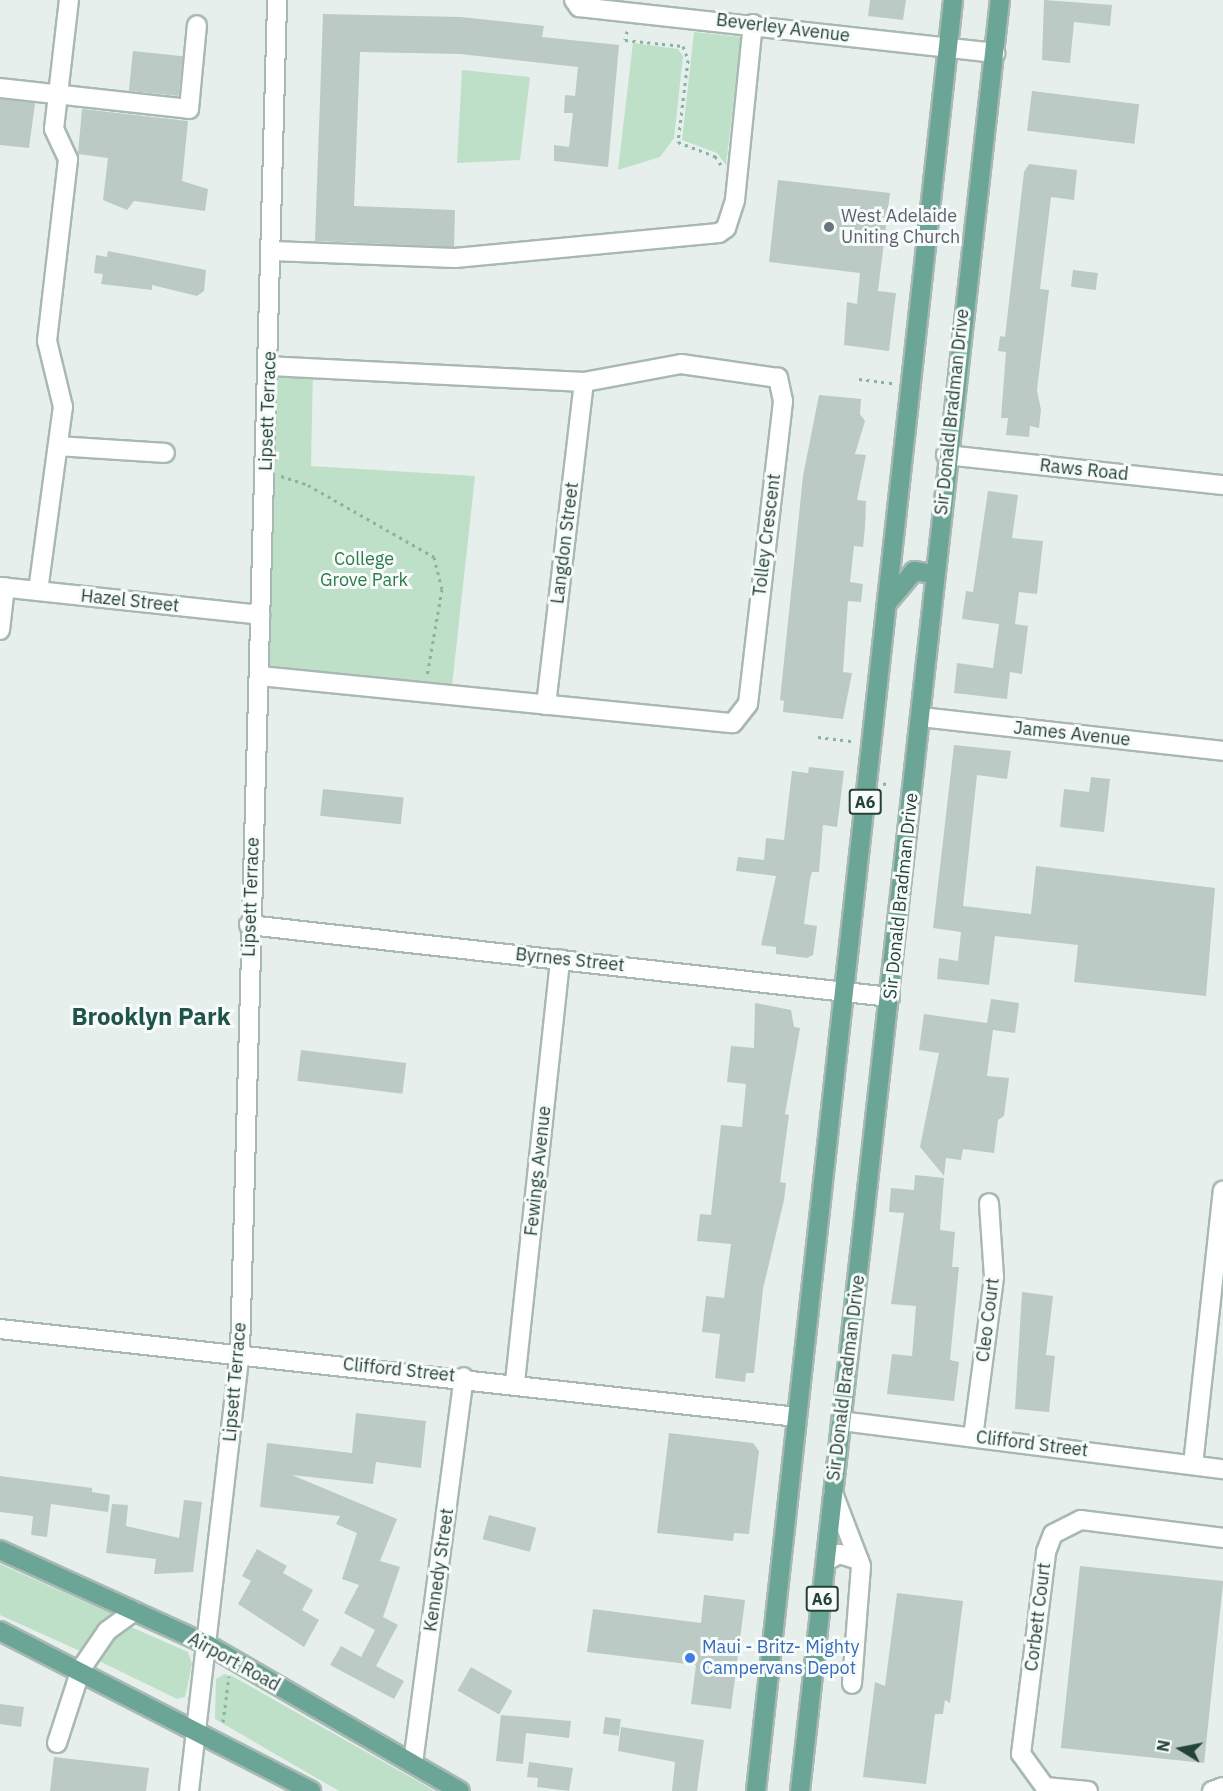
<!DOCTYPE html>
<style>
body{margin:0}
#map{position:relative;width:1223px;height:1791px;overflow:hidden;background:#e6efeb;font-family:"IBM Plex Sans",sans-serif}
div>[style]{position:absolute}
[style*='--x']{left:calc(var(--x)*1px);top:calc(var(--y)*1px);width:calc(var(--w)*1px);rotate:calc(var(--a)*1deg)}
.green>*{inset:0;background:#bfe0c8}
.building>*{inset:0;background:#bbcac4;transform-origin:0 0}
.path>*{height:3px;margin-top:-1.5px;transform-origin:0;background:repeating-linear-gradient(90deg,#86b3a5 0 3px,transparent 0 7.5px)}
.roads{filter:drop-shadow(2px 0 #a8b8b2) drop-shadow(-2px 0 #a8b8b2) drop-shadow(0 2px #a8b8b2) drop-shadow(0 -2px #a8b8b2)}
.minor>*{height:18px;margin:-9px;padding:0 9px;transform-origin:9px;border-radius:9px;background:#fff}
.major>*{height:18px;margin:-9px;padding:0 9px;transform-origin:9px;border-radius:9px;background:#6aa596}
.dots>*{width:16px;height:16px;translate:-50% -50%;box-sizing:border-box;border:3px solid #f7fbf9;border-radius:50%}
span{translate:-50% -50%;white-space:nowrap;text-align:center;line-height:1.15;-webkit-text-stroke:6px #f7fbf9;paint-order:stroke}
.shield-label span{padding:2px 4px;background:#f7fbf9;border:2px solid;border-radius:4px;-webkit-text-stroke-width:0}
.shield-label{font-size:16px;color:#24423a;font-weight:700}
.street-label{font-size:18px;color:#24423a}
.worship-label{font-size:18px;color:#5b616d}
.left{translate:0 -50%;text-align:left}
.park-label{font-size:18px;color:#2d7a4b}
.shop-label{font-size:18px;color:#366cbe}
.district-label{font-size:24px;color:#1f5548;font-weight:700}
.north{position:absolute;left:1151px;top:1719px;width:60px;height:60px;-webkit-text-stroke:4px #f7fbf9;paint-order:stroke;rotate:280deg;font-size:16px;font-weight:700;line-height:24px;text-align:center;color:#24423a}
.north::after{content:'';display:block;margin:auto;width:21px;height:27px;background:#24423a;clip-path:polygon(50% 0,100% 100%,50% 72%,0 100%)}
</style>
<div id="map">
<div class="green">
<i style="clip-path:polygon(694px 32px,741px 37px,726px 165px,717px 153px,682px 140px)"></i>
<i style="clip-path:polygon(633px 43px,678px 49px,683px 56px,674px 138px,660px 157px,618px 170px)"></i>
<i style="clip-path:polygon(462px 70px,530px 77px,520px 160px,457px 163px)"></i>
<i style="clip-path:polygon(270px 366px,313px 368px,311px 466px,475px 476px,451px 695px,260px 676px)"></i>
<i style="clip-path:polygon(0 1564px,112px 1614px,80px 1651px,0 1615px)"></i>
<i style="clip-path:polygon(124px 1624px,188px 1652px,192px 1664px,185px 1697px,177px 1699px,91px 1657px)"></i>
<i style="clip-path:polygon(224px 1674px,232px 1676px,435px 1791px,339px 1791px,215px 1719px,216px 1679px)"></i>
</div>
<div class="building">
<i style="clip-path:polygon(870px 0,906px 0,903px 20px,868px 16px)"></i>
<i style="clip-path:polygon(1044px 0,1112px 5px,1110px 26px,1074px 22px,1070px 63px,1042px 60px)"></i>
<i style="clip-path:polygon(323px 14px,461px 17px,544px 26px,542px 37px,619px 45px,608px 167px,554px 161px,554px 145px,569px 147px,573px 113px,564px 113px,565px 95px,575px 96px,578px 67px,460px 54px,360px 52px,354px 206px,455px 210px,454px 247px,315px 241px)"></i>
<i style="left:133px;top:51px;width:50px;height:40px;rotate:6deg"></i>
<i style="left:1032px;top:91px;width:108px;height:40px;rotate:7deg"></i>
<i style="clip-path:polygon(0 99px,35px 103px,29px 148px,0 145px)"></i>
<i style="clip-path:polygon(82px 109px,188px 121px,182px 181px,208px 189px,205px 211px,134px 201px,127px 210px,103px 200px,108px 158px,78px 154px)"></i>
<i style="clip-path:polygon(1029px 164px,1077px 170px,1074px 200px,1051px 197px,1040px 289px,1049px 290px,1037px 390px,1041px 410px,1039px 428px,1030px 426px,1029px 437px,1006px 435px,1008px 418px,1001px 418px,1006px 352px,998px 351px,1000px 336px,1005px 337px,1024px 172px)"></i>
<i style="clip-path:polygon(778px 180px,890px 193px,878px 291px,896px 293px,889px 351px,844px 345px,847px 302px,857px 304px,860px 273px,769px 262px)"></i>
<i style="clip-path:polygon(108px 251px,206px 270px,204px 291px,197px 296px,152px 285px,152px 290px,101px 284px,103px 274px,94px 273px,96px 255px,107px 257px)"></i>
<i style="left:1073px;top:270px;width:25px;height:17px;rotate:7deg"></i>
<i style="clip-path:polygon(819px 395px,861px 399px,860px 414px,865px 421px,855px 454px,866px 455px,857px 500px,866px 501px,865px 527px,863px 547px,854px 546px,850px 582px,863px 584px,861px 602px,848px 601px,843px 672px,852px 673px,843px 719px,783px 712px,784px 701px,780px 700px,803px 476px)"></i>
<i style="clip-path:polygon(988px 491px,1018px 495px,1012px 538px,1043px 541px,1037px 594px,1019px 592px,1015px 624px,1028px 626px,1022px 674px,1010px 672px,1007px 699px,954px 693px,957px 663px,993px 668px,999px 624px,962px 619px,966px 591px,973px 592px)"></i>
<i style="clip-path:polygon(954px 745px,1011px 751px,1007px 779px,977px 775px,963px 906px,1031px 914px,1036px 866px,1215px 888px,1206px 996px,1074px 982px,1078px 945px,995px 936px,989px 985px,937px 979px,939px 958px,958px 961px,961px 932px,933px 928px)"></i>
<i style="clip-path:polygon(809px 767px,844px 771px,837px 827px,823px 825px,819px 872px,812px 872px,810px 879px,804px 924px,817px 926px,813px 955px,807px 958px,776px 954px,776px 947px,761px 945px,776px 876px,736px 871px,738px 857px,764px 860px,766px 838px,784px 840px,792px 771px,808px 773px)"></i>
<i style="clip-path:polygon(1091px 777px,1110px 779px,1104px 832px,1060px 827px,1064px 789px,1089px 792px)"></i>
<i style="left:323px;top:789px;width:81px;height:27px;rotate:6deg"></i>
<i style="clip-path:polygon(991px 999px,1019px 1003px,1015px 1033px,993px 1030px,987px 1076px,1009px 1078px,1004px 1116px,998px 1120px,994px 1153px,963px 1149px,961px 1160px,946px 1158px,944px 1176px,920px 1147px,939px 1053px,919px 1050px,924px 1014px,987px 1023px)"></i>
<i style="clip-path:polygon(755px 1003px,791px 1010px,794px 1027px,800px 1028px,785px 1114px,789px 1115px,780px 1182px,786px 1183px,784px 1200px,763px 1289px,754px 1373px,746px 1373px,745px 1382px,715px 1378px,720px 1334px,702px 1332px,706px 1296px,724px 1298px,731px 1244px,697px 1241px,700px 1214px,711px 1215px,721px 1125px,742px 1127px,746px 1084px,727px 1082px,731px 1046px,754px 1048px)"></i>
<i style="left:301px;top:1050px;width:106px;height:31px;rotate:7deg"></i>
<i style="clip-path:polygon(915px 1175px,944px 1178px,940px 1230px,955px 1232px,952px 1267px,959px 1267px,950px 1360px,959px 1362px,954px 1401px,887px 1394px,892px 1354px,912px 1356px,916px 1306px,891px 1304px,904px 1213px,889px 1212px,891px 1188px,914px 1190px)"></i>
<i style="clip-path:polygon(1022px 1292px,1053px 1296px,1046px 1355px,1055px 1356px,1049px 1412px,1015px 1409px)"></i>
<i style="clip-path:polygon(356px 1413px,426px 1421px,421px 1468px,376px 1462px,373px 1484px,292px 1475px,397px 1519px,380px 1561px,400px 1567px,383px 1617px,398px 1625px,376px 1666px,404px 1681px,394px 1699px,330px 1665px,341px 1646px,361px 1657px,375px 1630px,344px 1613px,359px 1585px,342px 1579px,357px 1533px,336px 1524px,340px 1516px,260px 1507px,267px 1443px,352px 1453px)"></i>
<i style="clip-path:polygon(669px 1433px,753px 1443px,759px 1451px,749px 1534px,734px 1533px,733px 1541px,657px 1533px)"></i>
<i style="clip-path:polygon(0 1476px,92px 1488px,92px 1492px,110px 1495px,108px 1512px,51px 1504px,47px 1537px,31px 1535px,33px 1516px,0 1512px)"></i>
<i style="clip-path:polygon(184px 1500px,202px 1502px,193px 1572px,154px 1574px,156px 1559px,106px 1553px,112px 1504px,128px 1505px,126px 1526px,179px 1538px)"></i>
<i style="left:489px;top:1515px;width:49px;height:25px;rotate:15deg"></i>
<i style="clip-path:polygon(257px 1549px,287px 1566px,283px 1573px,313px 1590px,302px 1610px,319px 1620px,304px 1647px,238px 1604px,251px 1581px,242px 1576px)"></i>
<i style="left:1080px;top:1566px;width:144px;height:183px;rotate:6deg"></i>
<i style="clip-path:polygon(897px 1593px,963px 1601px,950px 1703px,945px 1700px,943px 1714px,935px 1714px,926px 1784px,863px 1777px,875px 1682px,885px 1686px)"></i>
<i style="clip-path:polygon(704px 1595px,745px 1600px,731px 1709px,691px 1704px,696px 1665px,587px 1652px,593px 1609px,701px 1623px)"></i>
<i style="left:471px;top:1667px;width:48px;height:27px;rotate:30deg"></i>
<i style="clip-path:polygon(0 1704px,24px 1707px,21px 1727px,0 1724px)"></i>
<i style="clip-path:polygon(501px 1715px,571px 1721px,569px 1738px,526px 1733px,523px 1764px,496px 1761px)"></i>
<i style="left:605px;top:1717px;width:16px;height:17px;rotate:7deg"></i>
<i style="clip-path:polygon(621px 1727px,704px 1740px,697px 1791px,672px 1791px,675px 1762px,618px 1751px)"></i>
<i style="clip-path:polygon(54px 1757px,149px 1768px,146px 1791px,50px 1791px)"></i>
<i style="clip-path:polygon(529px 1762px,573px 1768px,569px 1791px,537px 1787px,538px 1778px,527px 1777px)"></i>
</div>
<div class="path">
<i style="--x:627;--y:31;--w:9;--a:103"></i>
<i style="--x:625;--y:40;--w:58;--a:5.9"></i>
<i style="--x:683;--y:46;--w:15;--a:70"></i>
<i style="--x:688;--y:60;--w:83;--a:97"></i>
<i style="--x:678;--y:142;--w:40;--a:21"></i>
<i style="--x:715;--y:156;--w:11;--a:56"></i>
<i style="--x:859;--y:379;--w:34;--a:7"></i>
<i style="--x:281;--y:476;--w:28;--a:18"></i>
<i style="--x:308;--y:485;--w:145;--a:29.7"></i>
<i style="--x:434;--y:557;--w:33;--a:76"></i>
<i style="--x:442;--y:589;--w:88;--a:99.8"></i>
<i style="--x:818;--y:737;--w:35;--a:7"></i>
<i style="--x:883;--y:784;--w:7;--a:-8"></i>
<i style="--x:223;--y:1722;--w:46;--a:-82.6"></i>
</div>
<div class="roads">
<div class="minor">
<i style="--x:574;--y:0;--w:9;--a:54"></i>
<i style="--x:579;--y:7;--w:419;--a:6.3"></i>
<i style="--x:0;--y:88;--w:190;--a:6.3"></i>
<i style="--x:189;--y:109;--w:84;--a:-84.6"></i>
<i style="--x:272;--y:251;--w:183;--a:2.2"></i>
<i style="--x:455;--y:258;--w:265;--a:-5.4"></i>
<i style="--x:719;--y:233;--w:9;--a:-36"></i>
<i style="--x:726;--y:228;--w:29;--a:-72"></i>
<i style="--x:735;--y:200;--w:177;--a:-84.2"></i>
<i style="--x:58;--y:446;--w:107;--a:3.7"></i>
<i style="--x:946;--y:455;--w:279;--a:6.2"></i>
<i style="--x:0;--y:587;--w:262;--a:6.1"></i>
<i style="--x:38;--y:591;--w:186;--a:-82.3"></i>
<i style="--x:63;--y:407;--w:68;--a:-103.6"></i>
<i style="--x:47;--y:341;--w:183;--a:-83.4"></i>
<i style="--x:68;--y:159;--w:33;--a:-115"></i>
<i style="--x:54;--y:129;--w:130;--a:-83.4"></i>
<i style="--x:0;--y:630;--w:43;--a:-83.4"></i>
<i style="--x:260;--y:676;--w:475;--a:5.7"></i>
<i style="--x:733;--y:723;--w:24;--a:-52"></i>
<i style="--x:748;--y:704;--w:305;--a:-83.4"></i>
<i style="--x:783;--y:401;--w:24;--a:-102"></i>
<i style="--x:778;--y:378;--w:98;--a:-171.8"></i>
<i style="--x:681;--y:364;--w:99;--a:169.5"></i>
<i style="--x:584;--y:382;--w:314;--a:-177.1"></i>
<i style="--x:546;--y:705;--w:325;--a:-83.3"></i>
<i style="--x:921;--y:717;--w:304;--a:6.4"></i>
<i style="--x:249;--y:925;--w:645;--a:6.41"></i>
<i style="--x:0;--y:1329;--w:802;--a:6.3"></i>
<i style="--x:515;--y:1382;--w:425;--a:-83.9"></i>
<i style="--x:841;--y:1421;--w:385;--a:7.2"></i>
<i style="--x:973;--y:1437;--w:161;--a:-82.5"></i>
<i style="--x:994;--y:1277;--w:74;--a:-93.9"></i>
<i style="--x:1193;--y:1465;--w:276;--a:-83.8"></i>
<i style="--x:833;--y:1493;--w:78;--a:69"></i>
<i style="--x:861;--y:1566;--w:118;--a:94.4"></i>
<i style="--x:826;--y:1561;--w:15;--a:-28"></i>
<i style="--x:839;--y:1554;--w:21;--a:17"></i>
<i style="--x:57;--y:1743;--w:78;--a:-72"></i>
<i style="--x:81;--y:1669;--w:46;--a:-55.6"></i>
<i style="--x:107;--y:1631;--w:34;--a:-36"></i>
<i style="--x:413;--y:1763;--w:389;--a:-82.5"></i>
<i style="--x:189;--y:1791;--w:441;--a:-83.4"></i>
<i style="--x:240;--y:1353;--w:1354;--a:-88.43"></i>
<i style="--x:1088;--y:1791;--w:43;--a:-174.7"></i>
<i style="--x:1045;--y:1787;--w:41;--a:-126"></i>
<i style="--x:1021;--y:1754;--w:204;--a:-82.9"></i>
<i style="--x:1046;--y:1552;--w:19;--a:-69"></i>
<i style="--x:1053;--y:1534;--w:31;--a:-27"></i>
<i style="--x:1081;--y:1520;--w:143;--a:7.2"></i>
<i style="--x:1212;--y:1791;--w:12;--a:-20"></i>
</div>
<div class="major">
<i style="--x:889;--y:601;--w:39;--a:-50"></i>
<i style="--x:914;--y:571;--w:20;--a:9"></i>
<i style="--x:0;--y:1550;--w:229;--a:24.5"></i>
<i style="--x:208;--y:1645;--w:291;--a:30.1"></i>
<i style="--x:0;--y:1631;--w:350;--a:27.2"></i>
<i style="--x:756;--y:1791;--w:1802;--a:-83.72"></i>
<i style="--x:800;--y:1791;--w:1802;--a:-83.63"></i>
</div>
</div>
<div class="dots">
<i style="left:829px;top:227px;background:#6b7280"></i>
<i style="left:690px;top:1658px;background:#3f7fe0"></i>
</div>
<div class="shield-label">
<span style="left:865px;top:802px">A6</span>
<span style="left:822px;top:1599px">A6</span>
</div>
<div class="street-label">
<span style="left:783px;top:28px;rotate:7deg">Beverley Avenue</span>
<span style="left:268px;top:411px;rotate:-88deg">Lipsett Terrace</span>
<span style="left:952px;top:412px;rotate:-84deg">Sir Donald Bradman Drive</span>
<span style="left:1084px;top:470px;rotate:6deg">Raws Road</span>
<span style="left:767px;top:535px;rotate:-83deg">Tolley Crescent</span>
<span style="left:565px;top:543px;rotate:-83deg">Langdon Street</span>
<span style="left:130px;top:601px;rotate:6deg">Hazel Street</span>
<span style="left:1072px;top:734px;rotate:6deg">James Avenue</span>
<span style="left:901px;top:896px;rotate:-84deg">Sir Donald Bradman Drive</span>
<span style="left:251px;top:897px;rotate:-88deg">Lipsett Terrace</span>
<span style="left:570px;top:960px;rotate:6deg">Byrnes Street</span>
<span style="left:538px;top:1171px;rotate:-84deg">Fewings Avenue</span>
<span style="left:988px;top:1320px;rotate:-83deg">Cleo Court</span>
<span style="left:399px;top:1370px;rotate:6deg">Clifford Street</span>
<span style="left:846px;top:1378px;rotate:-83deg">Sir Donald Bradman Drive</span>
<span style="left:235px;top:1382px;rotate:-85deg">Lipsett Terrace</span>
<span style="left:1032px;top:1444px;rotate:7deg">Clifford Street</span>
<span style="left:439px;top:1570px;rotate:-82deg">Kennedy Street</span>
<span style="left:1038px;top:1617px;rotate:-83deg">Corbett Court</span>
<span style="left:234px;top:1662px;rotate:29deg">Airport Road</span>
</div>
<div class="worship-label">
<span class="left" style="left:841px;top:227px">West Adelaide<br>Uniting Church</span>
</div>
<div class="park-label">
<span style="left:364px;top:570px">College<br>Grove Park</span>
</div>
<div class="shop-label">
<span class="left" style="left:702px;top:1658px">Maui - Britz- Mighty<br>Campervans Depot</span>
</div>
<div class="district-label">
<span style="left:151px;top:1017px">Brooklyn Park</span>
</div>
<div class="north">N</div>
</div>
